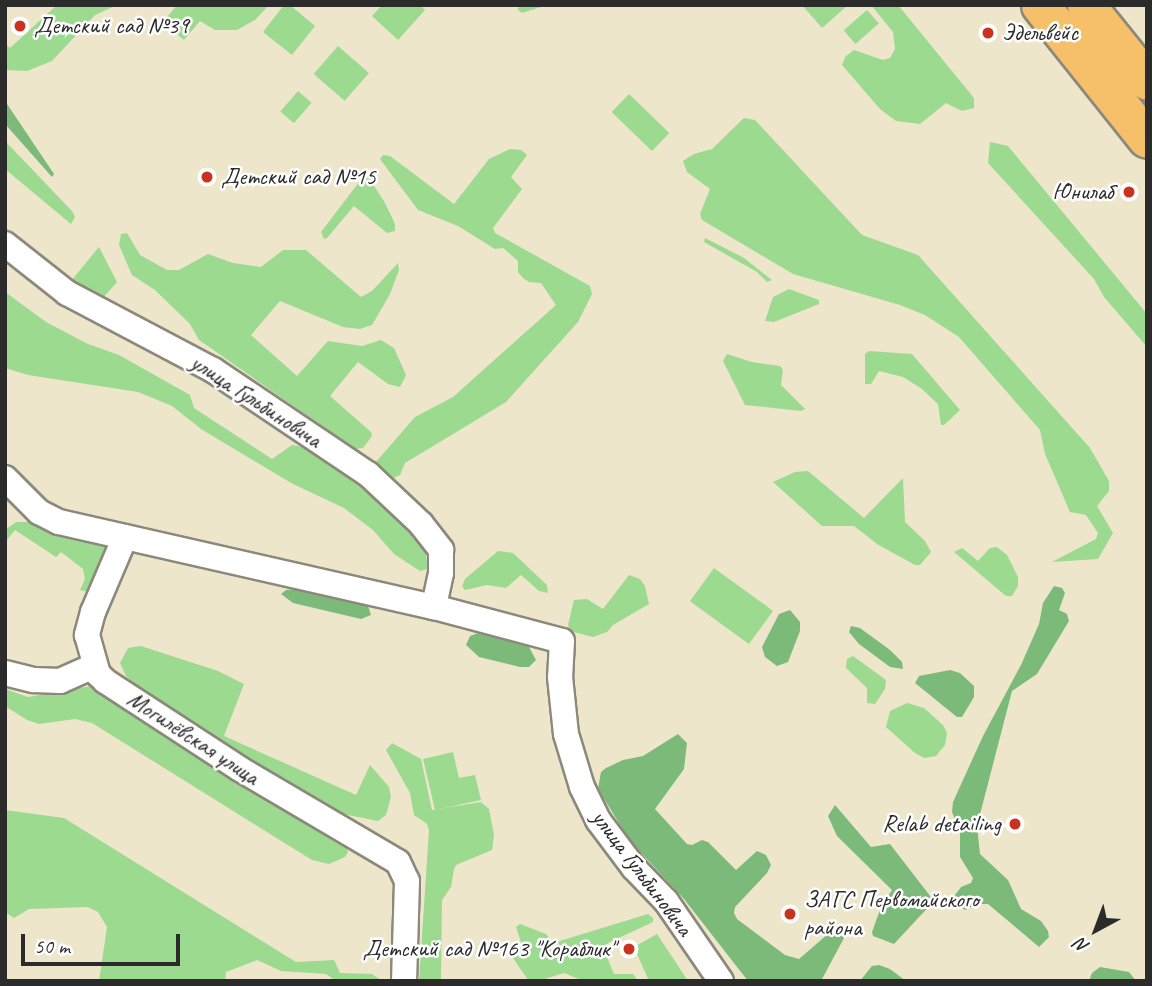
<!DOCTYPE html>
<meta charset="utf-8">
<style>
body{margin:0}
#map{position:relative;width:1152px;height:986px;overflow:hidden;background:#eee6cb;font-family:Caveat,sans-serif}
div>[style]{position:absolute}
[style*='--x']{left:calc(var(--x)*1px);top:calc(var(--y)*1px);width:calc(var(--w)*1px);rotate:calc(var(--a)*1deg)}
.green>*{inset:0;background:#9bda8f;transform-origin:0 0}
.forest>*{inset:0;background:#7cba7a}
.roads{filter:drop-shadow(2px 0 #8c887b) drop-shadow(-2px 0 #8c887b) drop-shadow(0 2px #8c887b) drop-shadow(0 -2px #8c887b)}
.minor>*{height:24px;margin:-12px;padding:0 12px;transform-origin:12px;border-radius:12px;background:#fff}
.highway>*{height:37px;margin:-18.5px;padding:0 18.5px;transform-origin:18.5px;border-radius:18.5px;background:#f6c06b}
.dots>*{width:19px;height:19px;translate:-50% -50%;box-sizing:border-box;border:4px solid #fff;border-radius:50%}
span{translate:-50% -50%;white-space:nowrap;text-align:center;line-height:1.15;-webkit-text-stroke:5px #fff;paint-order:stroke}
.poi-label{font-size:24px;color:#2b2b2b}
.left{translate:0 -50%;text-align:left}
.right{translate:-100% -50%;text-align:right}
.street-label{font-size:24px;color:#2b2b2b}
.frame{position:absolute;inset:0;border:7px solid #2b2b2b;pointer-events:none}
.north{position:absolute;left:1061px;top:895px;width:70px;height:70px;-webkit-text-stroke:5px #fff;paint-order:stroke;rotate:221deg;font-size:19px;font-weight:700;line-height:28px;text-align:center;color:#2b2b2b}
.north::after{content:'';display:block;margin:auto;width:24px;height:32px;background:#2b2b2b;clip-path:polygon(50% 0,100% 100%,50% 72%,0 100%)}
.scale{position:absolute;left:21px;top:934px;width:159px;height:32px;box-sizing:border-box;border:4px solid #2b2b2b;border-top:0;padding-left:9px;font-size:21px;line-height:24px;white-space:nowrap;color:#2b2b2b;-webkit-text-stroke:5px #fff;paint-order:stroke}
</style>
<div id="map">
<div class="green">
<i style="clip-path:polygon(57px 5px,117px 5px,95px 15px,52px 61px,27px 71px,5px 70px,5px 44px,10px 48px)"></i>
<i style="clip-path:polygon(177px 5px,269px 5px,255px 20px,237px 30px,215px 30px,200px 21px,184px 40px,163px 22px)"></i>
<i style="clip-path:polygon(284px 5px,290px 5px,315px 26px,292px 55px,263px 32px)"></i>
<i style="clip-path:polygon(382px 5px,420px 5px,425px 10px,398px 40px,372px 16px)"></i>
<i style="clip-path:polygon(519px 5px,637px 5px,544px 6px,522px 13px,518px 10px)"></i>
<i style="clip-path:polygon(802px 5px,848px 5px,822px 28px)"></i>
<i style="clip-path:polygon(871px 5px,898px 5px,974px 98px,974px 108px,962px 111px,946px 103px,920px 124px,896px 121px,880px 109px,842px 65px,845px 57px,854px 50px,883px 60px,890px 58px,895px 49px,893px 32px)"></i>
<i style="left:867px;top:10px;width:18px;height:31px;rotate:49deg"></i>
<i style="left:338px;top:46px;width:41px;height:37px;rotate:41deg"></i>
<i style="left:298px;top:91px;width:18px;height:27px;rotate:41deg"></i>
<i style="left:629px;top:94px;width:56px;height:25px;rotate:44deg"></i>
<i style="clip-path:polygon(744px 118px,755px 120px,862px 235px,918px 255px,1090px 448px,1109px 481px,1109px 491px,1097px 506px,1113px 533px,1098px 559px,1052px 562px,1096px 539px,1098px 533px,1086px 515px,1070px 512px,1045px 454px,1040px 430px,959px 337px,925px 315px,900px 305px,793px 274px,702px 220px,700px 214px,710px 189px,687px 172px,683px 161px,694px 154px,712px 149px)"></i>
<i style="clip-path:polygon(5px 141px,72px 211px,75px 217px,71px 224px,5px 169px)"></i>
<i style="clip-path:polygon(990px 142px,1008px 146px,1147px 314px,1147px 347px,1104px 297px,1094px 279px,988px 163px)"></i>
<i style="clip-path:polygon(510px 149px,521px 150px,527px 155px,511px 177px,522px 189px,493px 228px,495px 233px,590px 286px,592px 294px,578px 322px,506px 402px,405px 463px,400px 475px,389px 480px,376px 467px,376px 462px,415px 417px,453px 397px,556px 305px,541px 283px,529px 282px,523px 278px,518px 272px,518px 261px,503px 248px,495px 249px,458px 226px,418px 210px,380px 159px,383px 155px,390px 156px,454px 204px,489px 159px)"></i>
<i style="clip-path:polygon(363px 177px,369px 178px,385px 203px,395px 224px,395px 231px,387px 233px,354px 206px,327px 238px,324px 239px,321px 232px)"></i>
<i style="clip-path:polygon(127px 233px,140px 255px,167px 270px,179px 270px,208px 254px,233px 263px,261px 267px,283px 250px,306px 250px,361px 297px,372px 291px,398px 263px,399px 270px,390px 294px,372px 325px,360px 329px,343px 327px,280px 301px,251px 335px,297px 376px,328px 341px,362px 346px,381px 340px,394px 348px,406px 375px,400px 387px,388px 384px,358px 362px,330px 396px,371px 432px,372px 436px,363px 448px,355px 449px,199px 340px,190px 324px,155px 290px,132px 275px,119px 245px,121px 234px)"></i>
<i style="clip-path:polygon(705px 238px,744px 258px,772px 280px,767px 282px,757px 272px,704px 242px)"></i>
<i style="clip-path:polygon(99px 247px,117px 282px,103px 298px,71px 281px)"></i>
<i style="clip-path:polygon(789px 289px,819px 300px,819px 304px,774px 322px,765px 321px,773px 297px)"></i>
<i style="clip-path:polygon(5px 292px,46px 322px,88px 344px,119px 355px,190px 395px,194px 408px,272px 459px,292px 445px,311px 448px,360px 475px,413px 531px,426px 553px,428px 569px,420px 571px,394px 554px,373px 530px,344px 508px,293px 484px,201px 429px,172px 406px,138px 392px,28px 375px,5px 368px)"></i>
<i style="clip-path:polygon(869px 351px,912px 354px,960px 410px,944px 425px,941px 425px,938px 404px,922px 389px,903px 377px,879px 371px,871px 384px,865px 384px,865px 354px)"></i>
<i style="clip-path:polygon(727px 354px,752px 362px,780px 366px,783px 370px,781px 385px,805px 409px,801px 411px,745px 405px,723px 361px)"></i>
<i style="clip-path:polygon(808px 471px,864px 518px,903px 478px,905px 522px,925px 541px,931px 552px,920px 565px,915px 565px,877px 544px,854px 526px,822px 526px,773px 482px,795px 472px)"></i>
<i style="clip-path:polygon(16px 522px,33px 522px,59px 534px,105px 547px,108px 551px,88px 592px,80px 590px,85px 579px,83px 569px,61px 552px,56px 557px,15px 530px,5px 542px,5px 530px)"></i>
<i style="clip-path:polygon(997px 547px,1007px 555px,1018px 577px,1018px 586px,1012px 596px,1006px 596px,954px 552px,962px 548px,978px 561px,990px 548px)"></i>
<i style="clip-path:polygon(498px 551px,513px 553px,547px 585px,548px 593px,539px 591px,521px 575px,506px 588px,487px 585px,465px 590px,462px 586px,465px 579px)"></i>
<i style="left:714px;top:568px;width:73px;height:41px;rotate:36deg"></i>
<i style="clip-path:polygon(629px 575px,640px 579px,645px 586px,649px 604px,613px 625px,607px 632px,593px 637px,570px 631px,568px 625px,574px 600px,587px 599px,603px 609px)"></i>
<i style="clip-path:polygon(141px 646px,218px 671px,244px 684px,224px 736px,356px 795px,370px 765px,389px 787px,391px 797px,386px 815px,378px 821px,328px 811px,245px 761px,141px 690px,126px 676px,120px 663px,128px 648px)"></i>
<i style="clip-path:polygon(853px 656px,886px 680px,885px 689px,875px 704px,867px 703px,867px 688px,846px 668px,847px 659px)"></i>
<i style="clip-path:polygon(97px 685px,343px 837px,348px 852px,345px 857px,329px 864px,312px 860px,92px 723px,75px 719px,39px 724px,27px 720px,5px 706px,5px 689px,28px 697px)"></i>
<i style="clip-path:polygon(907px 703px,924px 708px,943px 725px,947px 733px,945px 745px,936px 756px,924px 758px,915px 753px,886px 727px,890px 711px)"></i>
<i style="clip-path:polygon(392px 743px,421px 759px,432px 810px,481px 802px,489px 809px,494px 835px,492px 850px,456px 865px,454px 869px,451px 887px,442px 900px,441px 981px,419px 981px,429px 830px,427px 824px,414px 815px,410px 793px,386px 750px)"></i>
<i style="clip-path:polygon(453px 752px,459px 778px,475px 775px,481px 800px,435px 810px,423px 759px)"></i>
<i style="clip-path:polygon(5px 810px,64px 818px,296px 962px,334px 960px,340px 973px,372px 974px,382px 981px,336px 981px,326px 974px,281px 971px,257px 960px,226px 972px,225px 981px,99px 981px,107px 927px,98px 912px,88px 907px,29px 909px,14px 918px,5px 912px)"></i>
<i style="clip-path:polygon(648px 914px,653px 918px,653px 922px,608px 943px,604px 950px,614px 974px,633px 974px,638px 981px,584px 981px,564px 973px,538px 981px,528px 980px,513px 958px,514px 951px,521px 942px,516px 927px,520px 924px,546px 934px,553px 943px)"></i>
<i style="clip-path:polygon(657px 934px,688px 981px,649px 981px,634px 947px)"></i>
</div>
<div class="forest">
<i style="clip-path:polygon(5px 101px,54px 174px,52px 177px,5px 124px)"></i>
<i style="clip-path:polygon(1054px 586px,1062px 588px,1065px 593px,1059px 610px,1067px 614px,1069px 621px,1037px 674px,1012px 691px,977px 826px,980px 854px,1008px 880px,1021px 909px,1041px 921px,1048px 931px,1049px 937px,1039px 947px,988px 904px,978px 904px,965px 910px,958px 905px,955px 895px,961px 887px,971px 883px,973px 878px,960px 857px,960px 833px,952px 812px,953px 802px,983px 736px,1021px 665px,1039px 624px,1043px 603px)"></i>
<i style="clip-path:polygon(297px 589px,360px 602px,368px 606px,371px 615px,361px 619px,293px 603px,281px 594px,286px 590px)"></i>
<i style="clip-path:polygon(790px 610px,800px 622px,800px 631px,788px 662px,777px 666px,765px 657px,762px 647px,779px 614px)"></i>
<i style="clip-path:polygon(851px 626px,860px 628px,890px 650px,902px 662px,903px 669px,890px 667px,859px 644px,849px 632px)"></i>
<i style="clip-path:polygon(481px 632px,529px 647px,536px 660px,529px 667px,520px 667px,479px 657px,466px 645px,470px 636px)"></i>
<i style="clip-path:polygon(950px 670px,960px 673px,974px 686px,974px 697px,962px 717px,957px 717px,915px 683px,919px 676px)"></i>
<i style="clip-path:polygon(678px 734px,687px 743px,684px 769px,655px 809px,687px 844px,692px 845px,702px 840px,708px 842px,736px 870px,757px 851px,766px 855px,771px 865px,767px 873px,735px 907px,734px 913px,737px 919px,785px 955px,799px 959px,836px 927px,844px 931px,844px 938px,821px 981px,748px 981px,684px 899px,630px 841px,598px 789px,601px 772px,606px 768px,623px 760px,643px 756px)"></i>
<i style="clip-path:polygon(835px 805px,871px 847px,890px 844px,934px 901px,894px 944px,873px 936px,872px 932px,881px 907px,892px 890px,837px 836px,828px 816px)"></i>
<i style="clip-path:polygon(879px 965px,890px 969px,906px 981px,860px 981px,872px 966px)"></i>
<i style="clip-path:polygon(1100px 967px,1129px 972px,1136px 981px,1089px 981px,1092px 973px)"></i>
</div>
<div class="roads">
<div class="minor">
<i style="--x:5;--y:244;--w:79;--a:38.3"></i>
<i style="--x:67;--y:293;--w:165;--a:27.8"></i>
<i style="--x:213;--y:370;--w:187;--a:33.9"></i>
<i style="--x:368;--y:474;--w:73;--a:43.3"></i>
<i style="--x:421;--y:524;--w:33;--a:52"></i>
<i style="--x:441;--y:550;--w:23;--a:90"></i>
<i style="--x:441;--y:573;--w:35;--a:102"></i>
<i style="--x:5;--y:478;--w:48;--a:45"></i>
<i style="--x:39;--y:512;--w:22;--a:27"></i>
<i style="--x:59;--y:522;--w:385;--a:12.8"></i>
<i style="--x:434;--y:607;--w:132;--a:14.9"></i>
<i style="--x:562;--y:641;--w:36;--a:93"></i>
<i style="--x:560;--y:677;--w:57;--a:84"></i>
<i style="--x:566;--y:734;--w:55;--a:73.2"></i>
<i style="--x:582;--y:787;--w:37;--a:64"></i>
<i style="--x:598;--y:820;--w:60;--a:53.1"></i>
<i style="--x:634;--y:868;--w:46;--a:45.9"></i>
<i style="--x:666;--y:901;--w:97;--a:55.5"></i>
<i style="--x:125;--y:537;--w:82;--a:113.1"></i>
<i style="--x:93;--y:612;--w:24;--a:105"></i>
<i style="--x:87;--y:635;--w:41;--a:74.2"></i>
<i style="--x:98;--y:674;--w:10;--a:45"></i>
<i style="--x:105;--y:681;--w:161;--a:33.1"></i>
<i style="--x:240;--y:769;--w:183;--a:30.5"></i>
<i style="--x:398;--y:862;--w:21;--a:65"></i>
<i style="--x:407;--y:881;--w:100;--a:91.7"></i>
<i style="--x:5;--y:673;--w:30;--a:14"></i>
<i style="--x:34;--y:680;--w:26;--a:2"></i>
<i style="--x:60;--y:681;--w:37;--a:-24"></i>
</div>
<div class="highway">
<i style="--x:1040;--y:5;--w:171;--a:51.4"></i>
<i style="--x:1086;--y:5;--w:97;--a:51.2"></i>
</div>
</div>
<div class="dots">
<i style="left:20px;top:26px;background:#c8321e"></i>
<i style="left:988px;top:33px;background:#c8321e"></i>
<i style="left:207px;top:177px;background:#c8321e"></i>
<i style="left:1129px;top:192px;background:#c8321e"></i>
<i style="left:1015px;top:824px;background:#c8321e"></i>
<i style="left:790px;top:914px;background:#c8321e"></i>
<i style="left:629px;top:949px;background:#c8321e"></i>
</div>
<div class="poi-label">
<span class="left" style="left:34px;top:26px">Детский сад №39</span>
<span class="left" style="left:1002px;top:33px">Эдельвейс</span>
<span class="left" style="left:221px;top:177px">Детский сад №15</span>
<span class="right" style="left:1113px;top:192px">Юнилаб</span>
<span class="right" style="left:1001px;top:824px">Relab detailing</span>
<span class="left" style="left:804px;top:914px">ЗАГС Первомайского<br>района</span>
<span class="right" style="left:615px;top:949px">Детский сад №163 "Кораблик"</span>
</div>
<div class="street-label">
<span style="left:256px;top:401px;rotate:33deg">улица Гульбиновича</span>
<span style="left:193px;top:738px;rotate:33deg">Могилёвская улица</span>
<span style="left:642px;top:873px;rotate:53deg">улица Гульбиновича</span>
</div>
<div class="frame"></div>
<div class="north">N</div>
<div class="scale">50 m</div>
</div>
